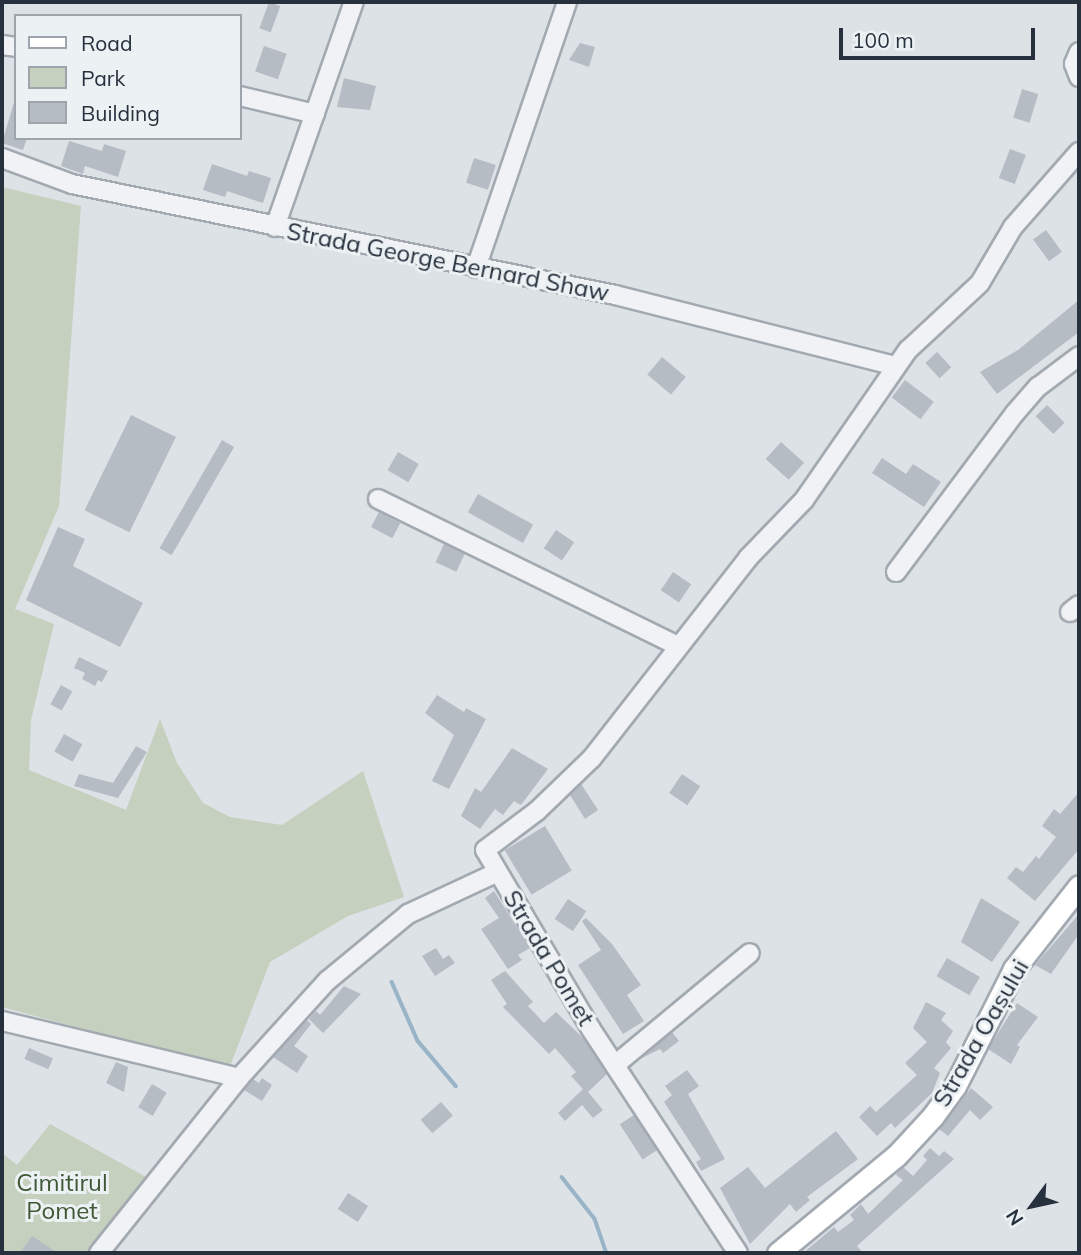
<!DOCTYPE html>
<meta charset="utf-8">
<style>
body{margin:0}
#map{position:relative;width:1081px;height:1255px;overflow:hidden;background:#dde2e7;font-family:Mulish,sans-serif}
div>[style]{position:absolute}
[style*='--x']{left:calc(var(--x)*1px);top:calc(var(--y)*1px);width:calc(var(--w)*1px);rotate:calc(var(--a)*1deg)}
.green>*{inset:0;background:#c5d0be}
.stream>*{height:3.5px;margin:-1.75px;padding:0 1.75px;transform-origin:1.75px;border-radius:1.75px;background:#98b4c6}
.building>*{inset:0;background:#b5bcc3;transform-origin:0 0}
.roads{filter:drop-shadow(2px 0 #a3a9b1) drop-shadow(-2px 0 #a3a9b1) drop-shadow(0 2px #a3a9b1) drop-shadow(0 -2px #a3a9b1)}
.minor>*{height:18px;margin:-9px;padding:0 9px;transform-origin:9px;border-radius:9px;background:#f0f2f5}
.major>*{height:21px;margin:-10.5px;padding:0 10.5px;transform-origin:10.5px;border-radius:10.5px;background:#fff}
span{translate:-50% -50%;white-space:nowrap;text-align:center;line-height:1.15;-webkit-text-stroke:6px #ecf1f4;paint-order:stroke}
.street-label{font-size:24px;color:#27313d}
.park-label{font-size:24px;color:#3f5835}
.frame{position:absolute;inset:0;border:4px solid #27313d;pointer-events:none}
.legend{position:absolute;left:14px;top:14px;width:228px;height:126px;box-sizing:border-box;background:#ecf1f4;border:2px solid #9da4ab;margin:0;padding:9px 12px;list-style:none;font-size:21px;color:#27313d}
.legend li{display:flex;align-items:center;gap:14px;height:35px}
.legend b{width:35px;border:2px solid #9da4ab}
.north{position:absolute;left:997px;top:1171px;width:70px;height:70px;-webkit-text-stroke:5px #ecf1f4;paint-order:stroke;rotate:237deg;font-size:19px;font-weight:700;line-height:28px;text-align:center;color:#27313d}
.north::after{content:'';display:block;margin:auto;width:24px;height:32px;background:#27313d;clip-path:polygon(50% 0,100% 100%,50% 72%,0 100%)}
.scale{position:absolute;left:839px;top:28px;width:196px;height:32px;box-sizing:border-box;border:4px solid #27313d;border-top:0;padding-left:9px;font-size:21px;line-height:24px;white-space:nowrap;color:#27313d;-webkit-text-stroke:5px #ecf1f4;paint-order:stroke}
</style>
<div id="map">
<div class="green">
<i style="clip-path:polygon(2px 187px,81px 206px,59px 506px,15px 609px,54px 624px,31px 720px,29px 770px,126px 810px,160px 719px,177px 763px,203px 803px,230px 817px,282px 825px,363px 771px,404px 897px,348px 916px,270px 962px,229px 1069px,2px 1007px)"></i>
<i style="clip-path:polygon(50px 1124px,148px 1178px,87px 1253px,2px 1253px,2px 1153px,17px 1165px)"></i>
</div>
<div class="stream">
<i style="--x:392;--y:982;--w:64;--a:66.2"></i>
<i style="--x:418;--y:1041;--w:59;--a:49.8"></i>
<i style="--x:562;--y:1177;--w:53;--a:51.8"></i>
<i style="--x:595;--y:1219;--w:36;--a:71"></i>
</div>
<div class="building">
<i style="left:269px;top:2px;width:12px;height:28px;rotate:20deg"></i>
<i style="clip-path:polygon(580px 43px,595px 47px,589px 67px,569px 60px)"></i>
<i style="left:264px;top:46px;width:24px;height:27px;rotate:19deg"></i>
<i style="clip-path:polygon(344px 78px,376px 86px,370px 110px,337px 107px)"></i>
<i style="left:1022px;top:89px;width:17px;height:30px;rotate:17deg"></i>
<i style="clip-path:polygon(14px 102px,16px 138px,27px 138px,23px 150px,2px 143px)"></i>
<i style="clip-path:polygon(69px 141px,102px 151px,104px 144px,126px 151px,118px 177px,85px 166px,83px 174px,61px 166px)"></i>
<i style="left:1010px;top:149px;width:17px;height:31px;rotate:21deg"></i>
<i style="left:474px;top:158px;width:23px;height:26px;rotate:18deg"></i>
<i style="clip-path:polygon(212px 164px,247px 176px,249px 171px,271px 178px,263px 203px,227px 191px,225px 197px,203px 190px)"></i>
<i style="left:1046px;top:230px;width:27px;height:16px;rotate:54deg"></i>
<i style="clip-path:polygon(1079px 300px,1079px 332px,997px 394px,980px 372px,1018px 350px)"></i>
<i style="left:937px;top:352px;width:21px;height:16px;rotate:47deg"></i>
<i style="left:662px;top:357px;width:31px;height:23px;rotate:40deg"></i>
<i style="left:905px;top:380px;width:36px;height:22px;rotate:37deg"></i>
<i style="left:1047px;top:405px;width:25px;height:16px;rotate:45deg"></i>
<i style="left:131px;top:415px;width:50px;height:106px;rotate:26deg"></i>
<i style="left:222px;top:440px;width:14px;height:125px;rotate:30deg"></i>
<i style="left:781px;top:442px;width:31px;height:23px;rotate:42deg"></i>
<i style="left:398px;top:452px;width:24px;height:21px;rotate:30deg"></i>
<i style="clip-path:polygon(882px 458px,906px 474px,913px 464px,941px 482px,924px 507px,872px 473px)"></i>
<i style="left:478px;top:494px;width:63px;height:21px;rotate:29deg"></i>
<i style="left:379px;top:512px;width:24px;height:17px;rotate:28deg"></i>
<i style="clip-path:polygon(58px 527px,85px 539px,73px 566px,143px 603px,120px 647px,26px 600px)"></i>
<i style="left:556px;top:530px;width:22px;height:22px;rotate:34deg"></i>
<i style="left:444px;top:544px;width:23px;height:20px;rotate:25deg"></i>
<i style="left:673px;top:572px;width:22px;height:22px;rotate:34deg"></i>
<i style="clip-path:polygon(79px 657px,108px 671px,102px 682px,98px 680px,95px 686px,82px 679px,85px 673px,74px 668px)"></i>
<i style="left:61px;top:685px;width:13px;height:22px;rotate:29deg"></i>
<i style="clip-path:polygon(437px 695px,464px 712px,466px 708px,486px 719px,449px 789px,432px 781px,454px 735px,425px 713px)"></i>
<i style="left:64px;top:734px;width:21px;height:20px;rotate:29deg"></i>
<i style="clip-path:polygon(136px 746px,147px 752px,118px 798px,74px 786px,79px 774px,113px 783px)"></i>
<i style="clip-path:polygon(512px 748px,548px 769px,521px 805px,514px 801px,503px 815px,495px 809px,480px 829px,461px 816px,475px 788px,481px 792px)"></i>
<i style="left:682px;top:774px;width:22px;height:23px;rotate:34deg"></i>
<i style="clip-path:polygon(581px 784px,598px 810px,585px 819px,570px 795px)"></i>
<i style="clip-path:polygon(1079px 792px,1079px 849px,1035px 901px,1007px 878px,1016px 867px,1023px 872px,1036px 856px,1039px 859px,1056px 837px,1042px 826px,1054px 809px,1060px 814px)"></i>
<i style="left:545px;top:826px;width:52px;height:47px;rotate:59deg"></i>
<i style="clip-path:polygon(494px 891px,530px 948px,518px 955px,522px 960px,508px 969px,481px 929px,499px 918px,485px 898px)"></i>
<i style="clip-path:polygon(981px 898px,1020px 922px,992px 962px,961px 942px)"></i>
<i style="left:568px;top:899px;width:22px;height:24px;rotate:34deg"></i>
<i style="clip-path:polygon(1079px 914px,1079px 934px,1051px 974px,1035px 965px)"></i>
<i style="clip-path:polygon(586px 918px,612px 944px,641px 985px,627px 995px,644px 1021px,623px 1034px,578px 965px,601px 950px,582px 921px)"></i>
<i style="clip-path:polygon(436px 948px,443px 959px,449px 955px,455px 963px,435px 976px,422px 956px)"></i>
<i style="left:947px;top:958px;width:38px;height:21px;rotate:30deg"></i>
<i style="clip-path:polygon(505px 971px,533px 1002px,528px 1006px,544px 1023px,556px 1012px,583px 1038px,607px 1074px,588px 1092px,603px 1110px,593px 1118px,582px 1105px,565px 1121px,558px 1113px,583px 1089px,571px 1076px,576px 1072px,555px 1048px,549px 1054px,503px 1007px,507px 1004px,491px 980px)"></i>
<i style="clip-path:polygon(344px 986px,361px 994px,323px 1033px,309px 1019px,316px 1011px,320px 1015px)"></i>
<i style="clip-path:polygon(926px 1002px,946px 1013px,941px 1020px,953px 1031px,946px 1042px,951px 1048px,934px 1068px,940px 1073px,932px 1093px,895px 1128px,891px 1123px,877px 1136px,859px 1117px,870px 1106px,876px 1112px,917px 1075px,905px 1063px,927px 1042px,913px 1028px)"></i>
<i style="clip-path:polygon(1017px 1003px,1038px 1017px,1017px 1045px,1020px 1047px,1011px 1064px,988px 1049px)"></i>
<i style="clip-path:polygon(307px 1020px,311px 1024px,294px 1046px,308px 1056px,297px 1073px,273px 1057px)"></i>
<i style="clip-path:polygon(672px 1032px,679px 1041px,663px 1053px,660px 1049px,642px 1058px)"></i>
<i style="left:29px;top:1048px;width:26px;height:12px;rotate:23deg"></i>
<i style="clip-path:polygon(116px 1062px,128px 1067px,124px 1092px,106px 1083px)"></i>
<i style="clip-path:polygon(687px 1070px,699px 1086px,688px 1094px,725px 1159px,701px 1171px,696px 1162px,701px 1159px,664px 1102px,672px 1095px,665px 1086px)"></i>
<i style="clip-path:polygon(262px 1078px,272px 1085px,262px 1101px,244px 1090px,253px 1079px,259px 1083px)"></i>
<i style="left:152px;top:1084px;width:17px;height:27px;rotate:31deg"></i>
<i style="clip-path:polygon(971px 1088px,993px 1107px,980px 1120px,970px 1110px,948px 1136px,939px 1129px)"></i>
<i style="left:441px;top:1102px;width:18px;height:27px;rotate:49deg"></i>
<i style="left:634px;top:1115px;width:42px;height:17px;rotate:57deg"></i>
<i style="clip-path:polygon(836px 1131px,858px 1159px,807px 1197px,810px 1200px,796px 1212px,790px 1204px,750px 1244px,720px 1188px,748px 1167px,765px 1188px)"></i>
<i style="clip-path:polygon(930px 1148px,939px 1156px,944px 1151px,954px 1159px,857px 1246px,863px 1253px,803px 1253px,834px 1227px,838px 1232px,854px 1220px,850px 1215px,861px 1204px,868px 1214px,903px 1180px,896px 1175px,903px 1167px,913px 1176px,927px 1160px,923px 1156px)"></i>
<i style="left:348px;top:1193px;width:24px;height:19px;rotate:33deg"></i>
<i style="clip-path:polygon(32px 1236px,58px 1253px,20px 1253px)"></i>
</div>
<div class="roads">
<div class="minor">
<i style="--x:2;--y:45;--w:14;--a:8"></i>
<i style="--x:1079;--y:52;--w:13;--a:113"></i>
<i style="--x:1074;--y:64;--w:14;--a:69"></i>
<i style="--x:240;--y:96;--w:77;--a:13.5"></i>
<i style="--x:2;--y:158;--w:75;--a:20.4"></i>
<i style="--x:72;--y:184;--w:554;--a:11.55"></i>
<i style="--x:615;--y:295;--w:289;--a:14.2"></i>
<i style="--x:275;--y:227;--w:238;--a:-70.7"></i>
<i style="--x:476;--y:268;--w:281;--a:-71.1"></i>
<i style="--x:378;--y:499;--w:332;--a:26.1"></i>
<i style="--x:896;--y:572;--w:199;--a:-53.2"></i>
<i style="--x:1015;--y:413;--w:35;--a:-49"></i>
<i style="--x:1038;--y:387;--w:51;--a:-37.1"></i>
<i style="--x:1070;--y:612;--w:11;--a:-38"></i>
<i style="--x:2;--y:1021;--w:244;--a:13.5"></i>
<i style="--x:615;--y:1065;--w:175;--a:-39.7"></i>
<i style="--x:99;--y:1253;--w:224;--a:-51.3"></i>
<i style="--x:239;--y:1078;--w:131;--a:-47.8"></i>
<i style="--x:327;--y:981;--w:105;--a:-39.6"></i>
<i style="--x:408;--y:914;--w:99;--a:-25"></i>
<i style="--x:738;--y:1253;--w:268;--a:-123.3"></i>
<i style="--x:591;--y:1029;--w:208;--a:-120.6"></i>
<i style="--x:485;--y:850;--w:65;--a:-36.9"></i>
<i style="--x:537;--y:811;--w:76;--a:-43.9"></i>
<i style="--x:592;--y:758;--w:254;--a:-52"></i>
<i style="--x:748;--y:558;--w:81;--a:-46"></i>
<i style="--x:804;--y:500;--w:183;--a:-55.3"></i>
<i style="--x:908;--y:350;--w:98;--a:-42.9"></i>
<i style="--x:980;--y:283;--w:65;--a:-59.5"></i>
<i style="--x:1013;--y:227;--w:100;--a:-48.7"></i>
</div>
<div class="major">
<i style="--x:778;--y:1253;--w:154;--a:-39.5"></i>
<i style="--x:897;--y:1155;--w:53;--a:-47.3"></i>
<i style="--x:933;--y:1116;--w:37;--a:-54"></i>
<i style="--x:955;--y:1086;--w:131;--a:-63.2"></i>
<i style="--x:1014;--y:969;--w:105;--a:-51.9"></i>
</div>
</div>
<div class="street-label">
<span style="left:448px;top:262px;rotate:11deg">Strada George Bernard Shaw</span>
<span style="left:549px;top:958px;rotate:59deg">Strada Pomet</span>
<span style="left:981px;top:1033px;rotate:-60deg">Strada Oașului</span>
</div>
<div class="park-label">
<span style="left:62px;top:1197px">Cimitirul<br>Pomet</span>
</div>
<div class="frame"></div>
<ul class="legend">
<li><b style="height:9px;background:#fff"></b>Road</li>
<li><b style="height:19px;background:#c5d0be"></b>Park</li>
<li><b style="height:19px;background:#b5bcc3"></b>Building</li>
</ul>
<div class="north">N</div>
<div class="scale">100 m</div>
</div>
